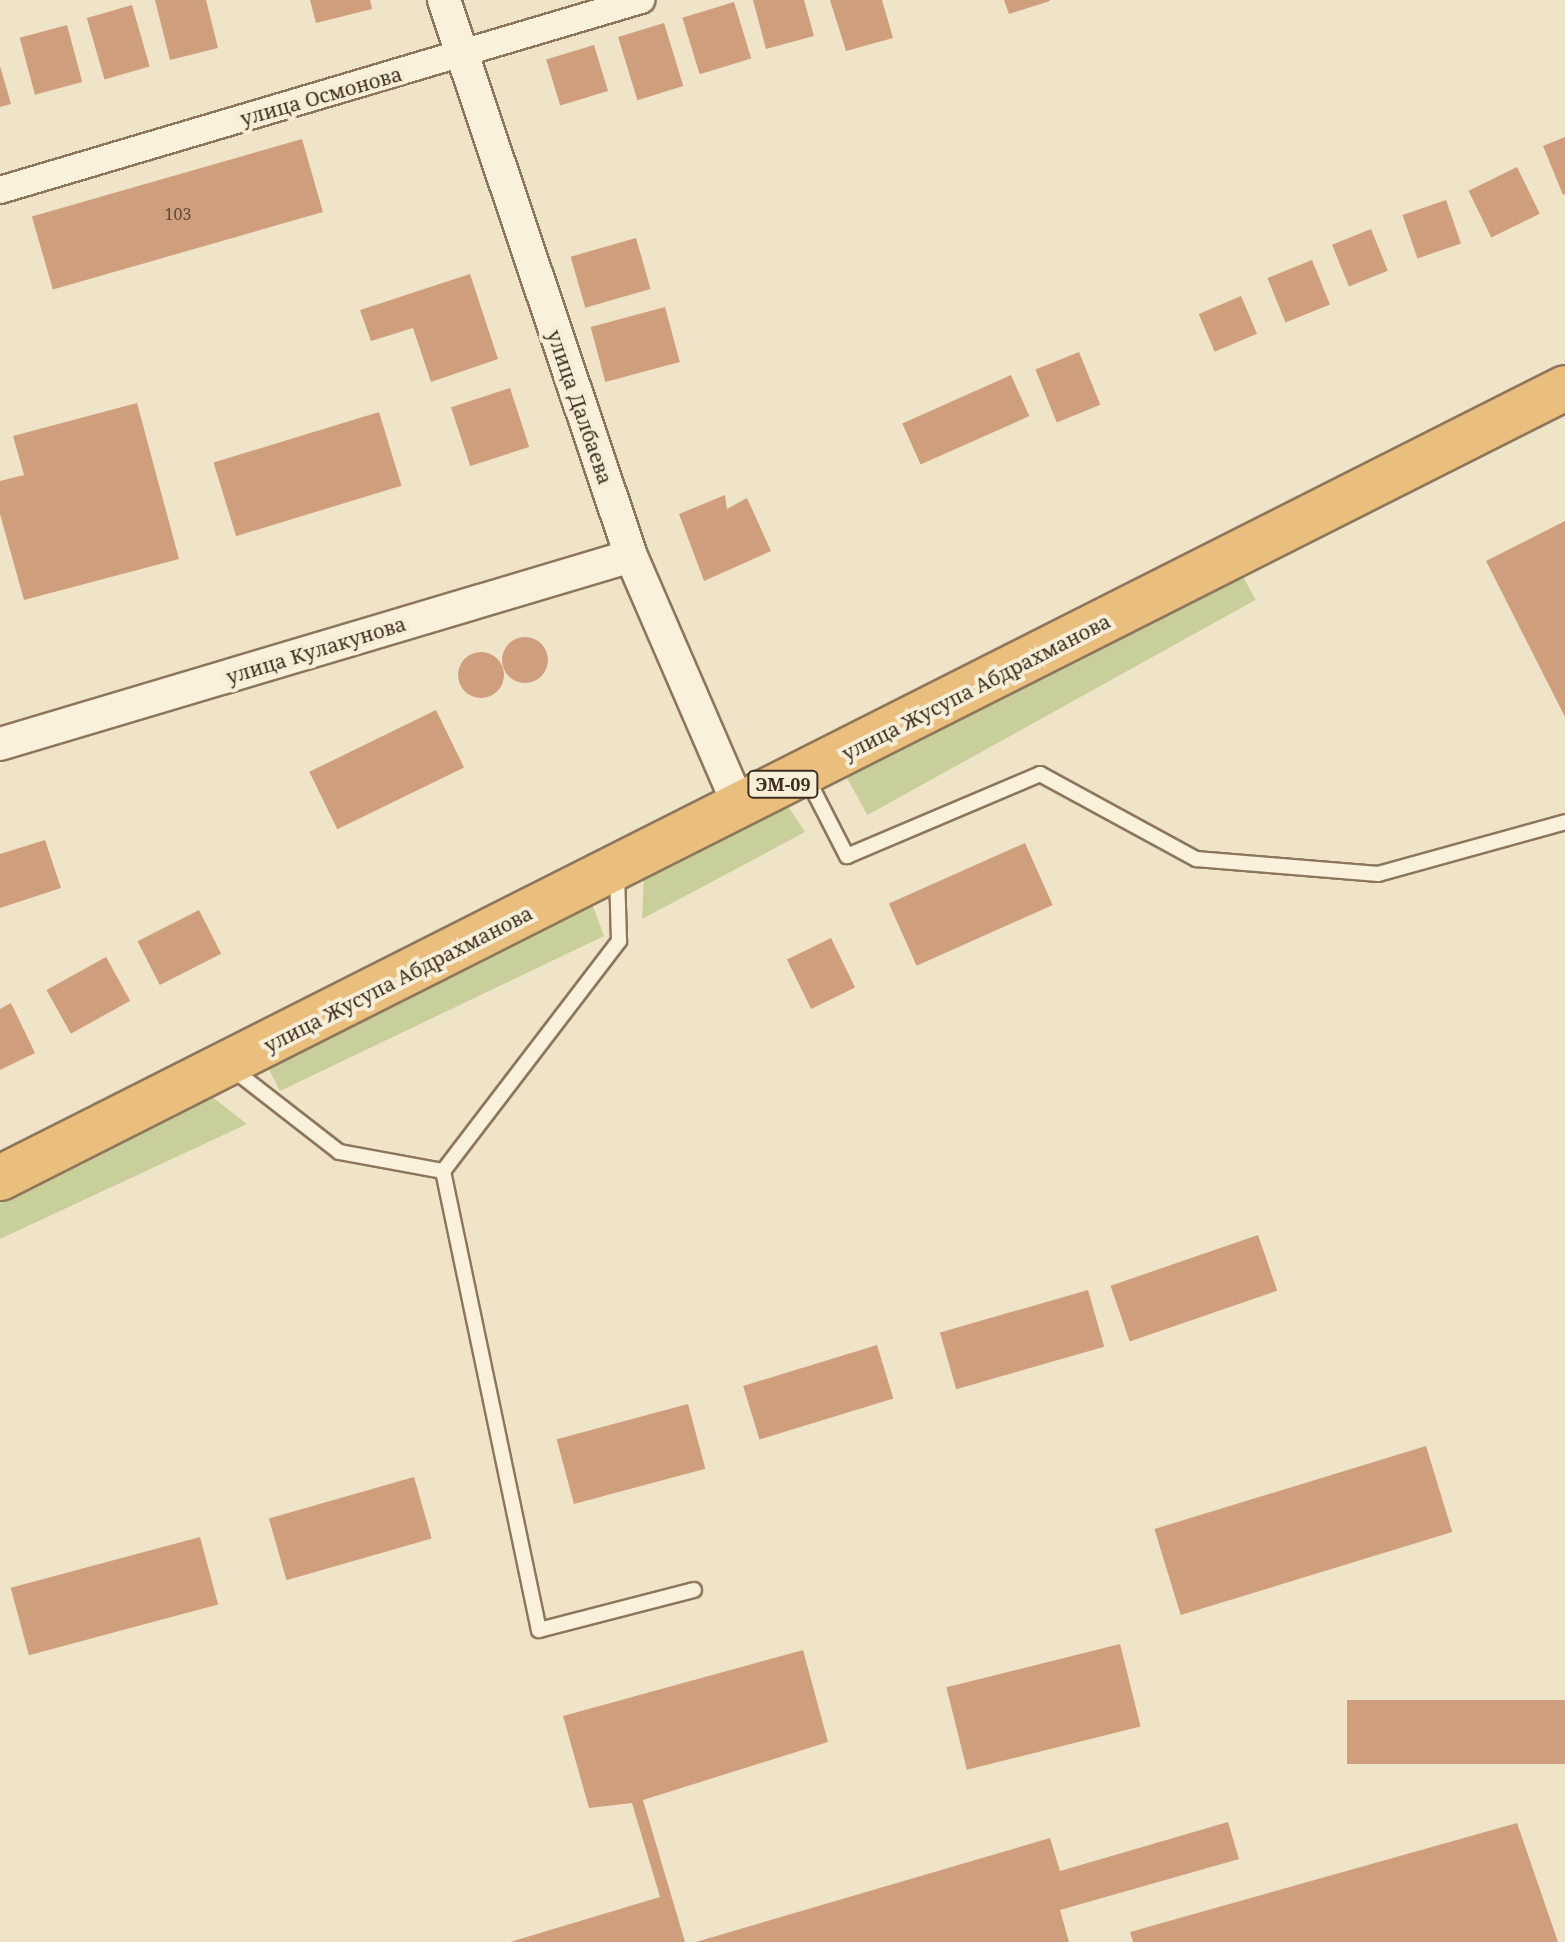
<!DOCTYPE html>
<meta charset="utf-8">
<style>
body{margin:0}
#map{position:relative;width:1565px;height:1942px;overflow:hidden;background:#f0e4c8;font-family:"Noto Serif",serif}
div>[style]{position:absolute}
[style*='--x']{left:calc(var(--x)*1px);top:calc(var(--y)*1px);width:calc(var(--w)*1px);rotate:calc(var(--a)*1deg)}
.green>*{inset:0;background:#c9cf9b;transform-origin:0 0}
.building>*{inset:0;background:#cf9f7d;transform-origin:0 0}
.round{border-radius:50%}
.roads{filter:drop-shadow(2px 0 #8d765c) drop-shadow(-2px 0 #8d765c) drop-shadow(0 2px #8d765c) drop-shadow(0 -2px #8d765c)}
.service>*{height:14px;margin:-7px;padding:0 7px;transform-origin:7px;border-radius:7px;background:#faf1dc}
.minor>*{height:26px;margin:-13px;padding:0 13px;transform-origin:13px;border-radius:13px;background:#faf1dc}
.tertiary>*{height:32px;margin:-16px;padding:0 16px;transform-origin:16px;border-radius:16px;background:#faf1dc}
.trunk>*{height:44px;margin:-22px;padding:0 22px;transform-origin:22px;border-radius:22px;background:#eabe7c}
span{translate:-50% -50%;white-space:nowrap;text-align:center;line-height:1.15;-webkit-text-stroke:8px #f7eed8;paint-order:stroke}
.number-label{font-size:16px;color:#624a37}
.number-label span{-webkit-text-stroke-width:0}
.shield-label span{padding:2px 6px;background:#f7eed8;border:2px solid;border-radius:6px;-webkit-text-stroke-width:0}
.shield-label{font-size:18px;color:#3d2e20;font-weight:700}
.street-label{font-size:20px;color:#3d2e20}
</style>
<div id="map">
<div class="green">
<i style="left:1232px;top:557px;width:49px;height:444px;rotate:61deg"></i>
<i style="clip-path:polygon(776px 788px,805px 832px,642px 919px,645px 855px)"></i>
<i style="clip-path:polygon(585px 885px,604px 936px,280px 1091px,258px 1049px)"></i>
<i style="clip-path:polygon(193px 1082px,247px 1124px,0 1239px,0 1178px)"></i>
</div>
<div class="building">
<i style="clip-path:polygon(155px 0,206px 0,218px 48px,170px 60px)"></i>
<i style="clip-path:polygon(310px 0,370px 0,372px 9px,316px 23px)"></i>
<i style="clip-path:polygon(753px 0,804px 0,814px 36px,766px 49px)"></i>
<i style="clip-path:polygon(830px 0,882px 0,893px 38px,846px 51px)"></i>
<i style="clip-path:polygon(1004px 0,1050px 0,1050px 1px,1009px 14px)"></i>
<i style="left:734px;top:2px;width:59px;height:54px;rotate:73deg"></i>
<i style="left:132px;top:5px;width:64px;height:47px;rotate:74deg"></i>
<i style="left:664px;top:23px;width:66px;height:48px;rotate:73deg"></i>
<i style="left:67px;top:25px;width:59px;height:49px;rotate:75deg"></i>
<i style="left:594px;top:45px;width:48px;height:50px;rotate:73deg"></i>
<i style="clip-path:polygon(0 66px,11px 104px,0 107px)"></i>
<i style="clip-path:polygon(1565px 137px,1565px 194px,1563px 195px,1543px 146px)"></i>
<i style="left:302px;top:139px;width:76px;height:281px;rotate:74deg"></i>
<i style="left:1517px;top:167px;width:52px;height:54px;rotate:64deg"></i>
<i style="left:1446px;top:200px;width:46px;height:46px;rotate:71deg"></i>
<i style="left:1371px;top:229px;width:45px;height:42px;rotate:68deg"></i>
<i style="left:636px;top:238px;width:53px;height:68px;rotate:74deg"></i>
<i style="left:1312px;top:260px;width:48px;height:48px;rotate:68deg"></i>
<i style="clip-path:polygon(470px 274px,498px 359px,431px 382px,413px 328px,371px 341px,360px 310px)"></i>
<i style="left:1241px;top:296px;width:41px;height:46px;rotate:67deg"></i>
<i style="left:665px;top:307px;width:57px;height:77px;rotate:75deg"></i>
<i style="left:1079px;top:352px;width:57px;height:47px;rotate:68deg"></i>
<i style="left:1011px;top:375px;width:45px;height:119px;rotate:66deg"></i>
<i style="left:510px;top:388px;width:62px;height:62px;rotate:72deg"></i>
<i style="clip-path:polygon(137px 403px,179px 559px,24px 600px,0 514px,0 481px,24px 475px,13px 436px)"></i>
<i style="left:379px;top:412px;width:77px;height:173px;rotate:73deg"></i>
<i style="clip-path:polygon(725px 495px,727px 509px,747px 498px,771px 551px,704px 581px,679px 514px)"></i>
<i style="clip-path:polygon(1565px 521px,1565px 717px,1486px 561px)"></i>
<i class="round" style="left:502px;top:637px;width:46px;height:46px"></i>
<i class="round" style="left:458px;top:652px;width:46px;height:46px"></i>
<i style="left:436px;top:710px;width:64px;height:141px;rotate:64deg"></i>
<i style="clip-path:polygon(45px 840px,61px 888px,0 908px,0 854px)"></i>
<i style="left:1025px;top:843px;width:68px;height:149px;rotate:66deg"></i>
<i style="left:199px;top:910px;width:49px;height:69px;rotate:63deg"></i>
<i style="left:831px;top:938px;width:55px;height:49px;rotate:64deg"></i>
<i style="left:106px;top:957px;width:50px;height:68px;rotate:61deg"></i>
<i style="clip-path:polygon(11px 1003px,35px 1053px,0 1070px,0 1009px)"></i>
<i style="left:1258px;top:1235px;width:59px;height:156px;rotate:71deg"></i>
<i style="left:1088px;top:1290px;width:59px;height:154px;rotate:74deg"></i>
<i style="left:877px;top:1345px;width:56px;height:140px;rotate:73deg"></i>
<i style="left:688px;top:1404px;width:67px;height:136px;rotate:75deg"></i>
<i style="left:1426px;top:1446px;width:90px;height:284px;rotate:73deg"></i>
<i style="left:414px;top:1477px;width:64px;height:151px;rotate:74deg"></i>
<i style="left:200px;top:1537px;width:70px;height:196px;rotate:75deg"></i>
<i style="left:1120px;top:1644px;width:85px;height:179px;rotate:76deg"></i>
<i style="clip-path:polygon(803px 1650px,828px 1742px,643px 1800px,685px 1942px,510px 1942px,660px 1897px,632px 1803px,589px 1808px,563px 1716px)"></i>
<i style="left:1565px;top:1700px;width:64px;height:218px;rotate:90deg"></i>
<i style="clip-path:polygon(1228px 1822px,1239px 1859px,1060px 1910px,1069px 1942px,696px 1942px,1050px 1838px,1060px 1871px)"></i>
<i style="clip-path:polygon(1517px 1823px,1558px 1942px,1133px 1942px,1130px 1932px)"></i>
</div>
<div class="roads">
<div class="service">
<i style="--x:807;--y:778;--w:88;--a:62.9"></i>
<i style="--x:847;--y:856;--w:210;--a:-23"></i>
<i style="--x:1040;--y:774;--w:178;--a:28.6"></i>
<i style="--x:1196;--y:859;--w:183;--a:4.7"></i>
<i style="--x:1378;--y:874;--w:194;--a:-15.5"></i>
<i style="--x:617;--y:873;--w:68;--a:88.3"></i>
<i style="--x:619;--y:941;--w:290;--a:127.4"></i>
<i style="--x:443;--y:1171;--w:469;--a:78.2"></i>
<i style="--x:539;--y:1630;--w:160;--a:-14.5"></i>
<i style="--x:230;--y:1067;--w:138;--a:37.9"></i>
<i style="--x:339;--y:1152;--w:106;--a:10.4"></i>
</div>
<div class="minor">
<i style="--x:0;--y:190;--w:669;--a:-16.51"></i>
</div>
<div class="tertiary">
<i style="--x:444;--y:0;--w:587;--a:71.41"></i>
<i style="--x:631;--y:556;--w:272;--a:66.6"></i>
<i style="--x:0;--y:744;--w:658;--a:-16.59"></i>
</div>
<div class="trunk">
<i style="--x:0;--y:1178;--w:1753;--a:-26.78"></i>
</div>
</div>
<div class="number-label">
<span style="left:178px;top:214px">103</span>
</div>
<div class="shield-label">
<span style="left:783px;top:784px">ЭМ-09</span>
</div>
<div class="street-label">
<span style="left:321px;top:96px;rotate:-16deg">улица Осмонова</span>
<span style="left:580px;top:407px;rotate:71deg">улица Далбаева</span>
<span style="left:316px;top:650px;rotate:-17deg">улица Кулакунова</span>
<span style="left:976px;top:687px;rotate:-27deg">улица Жусупа Абдрахманова</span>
<span style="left:398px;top:979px;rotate:-27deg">улица Жусупа Абдрахманова</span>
</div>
</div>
